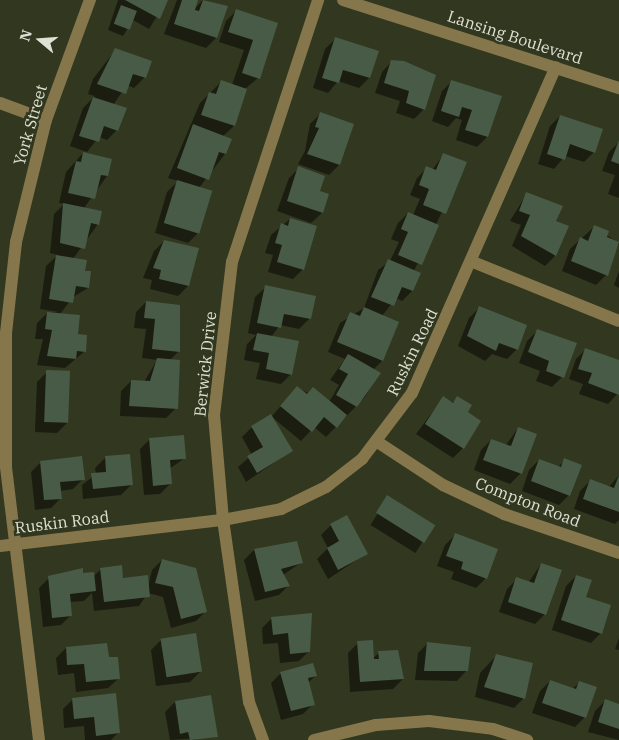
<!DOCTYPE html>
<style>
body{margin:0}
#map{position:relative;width:619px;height:740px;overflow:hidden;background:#32371f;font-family:"IBM Plex Serif",serif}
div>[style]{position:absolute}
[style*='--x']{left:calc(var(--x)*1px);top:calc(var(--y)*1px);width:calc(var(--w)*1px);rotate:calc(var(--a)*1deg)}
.shadow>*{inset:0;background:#0007;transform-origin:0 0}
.building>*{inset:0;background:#485b47;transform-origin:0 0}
.minor>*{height:12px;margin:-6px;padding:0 6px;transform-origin:6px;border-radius:6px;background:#85774b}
span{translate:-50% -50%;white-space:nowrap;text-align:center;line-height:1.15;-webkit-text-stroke:5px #32371f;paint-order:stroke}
.street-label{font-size:16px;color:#dee1d3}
.north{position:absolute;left:15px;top:15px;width:50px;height:50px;-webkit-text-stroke:4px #32371f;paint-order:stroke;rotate:288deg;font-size:14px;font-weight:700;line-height:20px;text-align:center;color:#dee1d3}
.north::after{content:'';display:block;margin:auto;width:18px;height:22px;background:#dee1d3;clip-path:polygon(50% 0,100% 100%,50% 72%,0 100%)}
</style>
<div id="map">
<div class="shadow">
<i style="clip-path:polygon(118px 0,167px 0,149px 29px,133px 20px,123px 36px,108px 30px)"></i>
<i style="clip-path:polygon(177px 0,197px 0,194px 9px,203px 0,226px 6px,216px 38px,206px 48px,164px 34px)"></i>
<i style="clip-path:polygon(236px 11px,277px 24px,258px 78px,246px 88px,234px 126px,222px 137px,225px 154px,199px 188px,198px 233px,188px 243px,155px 233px,167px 192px,178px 181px,168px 178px,200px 103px,222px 81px,232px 85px,244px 50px,219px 42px,226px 21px)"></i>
<i style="clip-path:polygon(335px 39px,377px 52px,369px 78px,359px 88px,338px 81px,328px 93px,313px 88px,325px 49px)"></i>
<i style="clip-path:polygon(116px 49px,150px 61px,144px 78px,134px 88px,127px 85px,113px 105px,117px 130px,107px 140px,99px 137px,87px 152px,70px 146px,83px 108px,95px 96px,88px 94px,93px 79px)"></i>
<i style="clip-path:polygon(392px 61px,435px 76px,424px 109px,414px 119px,396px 113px,400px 101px,375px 93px,382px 72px)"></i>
<i style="clip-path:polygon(452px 81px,500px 97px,487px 137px,477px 147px,456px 140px,462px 120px,456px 118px,448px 127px,432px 121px,442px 91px)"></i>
<i style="clip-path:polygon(320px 114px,353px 125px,339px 165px,329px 175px,298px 164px,305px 151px,310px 124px)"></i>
<i style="clip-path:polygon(560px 116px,594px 152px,584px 162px,565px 156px,554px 169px,538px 164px,550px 126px)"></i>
<i style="clip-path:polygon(619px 142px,619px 198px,608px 194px,615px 175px,602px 171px,609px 152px)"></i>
<i style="clip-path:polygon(83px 153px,107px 176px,84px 208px,98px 224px,73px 259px,84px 272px,88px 288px,73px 297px,60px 314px,85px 351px,65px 368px,37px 365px,43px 339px,35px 339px,37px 323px,47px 313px,59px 312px,40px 309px,46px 266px,58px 255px,50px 253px,54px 214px,64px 204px,59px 203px,66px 172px)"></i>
<i style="clip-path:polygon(444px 154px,465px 163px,414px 271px,412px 291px,402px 301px,396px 298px,382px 316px,397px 323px,382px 361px,373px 370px,379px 373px,365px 397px,326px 437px,314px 427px,301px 441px,272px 417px,291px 451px,246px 482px,238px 467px,252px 455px,242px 437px,252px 427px,271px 417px,297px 388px,329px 402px,339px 385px,330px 380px,345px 359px,328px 352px,340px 323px,364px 308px,378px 270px,390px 261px,399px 242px,391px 239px,398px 223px,408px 213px,413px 215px,420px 199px,410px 195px,417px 178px,427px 168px,432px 170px)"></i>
<i style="clip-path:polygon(299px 168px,319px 192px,327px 195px,322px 213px,311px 223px,277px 211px,289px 178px)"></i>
<i style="clip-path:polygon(527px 193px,555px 222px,555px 256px,545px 266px,512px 246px,521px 225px,510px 221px)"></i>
<i style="clip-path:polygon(290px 219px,303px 269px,293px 279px,268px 272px,273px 255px,265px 253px,271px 235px)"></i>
<i style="clip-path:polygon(594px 227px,619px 243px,606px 275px,596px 285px,562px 271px,570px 249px)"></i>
<i style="clip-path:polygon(164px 241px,188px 286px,178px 296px,150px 289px,152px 280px,143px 278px,154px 251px)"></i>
<i style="clip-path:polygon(619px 271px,619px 288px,614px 285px)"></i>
<i style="clip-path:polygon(266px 287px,314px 297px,309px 319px,299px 329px,280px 325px,271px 337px,291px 374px,281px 384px,256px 379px,260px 363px,244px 360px,247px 344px,256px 335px,248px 333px,255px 297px)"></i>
<i style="clip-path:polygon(146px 302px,179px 351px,170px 360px,176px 408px,166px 418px,120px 416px,121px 391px,131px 381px,144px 382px,157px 360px,142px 358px,146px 329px,134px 328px,136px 312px)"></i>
<i style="clip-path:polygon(479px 308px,517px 349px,507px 359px,492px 354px,485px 361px,458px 346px,469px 318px)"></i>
<i style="clip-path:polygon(537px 331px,562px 377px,552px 387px,536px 381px,540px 371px,519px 363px,527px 341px)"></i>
<i style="clip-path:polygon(586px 349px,619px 361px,619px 392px,608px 404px,579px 394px,583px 384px,569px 379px,576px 359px)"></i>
<i style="clip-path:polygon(47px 372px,67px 423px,57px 433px,35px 432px,37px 382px)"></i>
<i style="clip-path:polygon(443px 398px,452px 403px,458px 398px,466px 413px,463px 448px,453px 458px,416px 434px)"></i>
<i style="clip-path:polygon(518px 428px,535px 435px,520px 474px,510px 484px,474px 470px,481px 450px,491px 440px,506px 445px)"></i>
<i style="clip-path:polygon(150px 439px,185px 458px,169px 469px,170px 484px,160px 494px,144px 495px,140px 449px)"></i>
<i style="clip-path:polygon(105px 458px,131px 485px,121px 495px,83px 499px,82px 485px,96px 474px,95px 468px)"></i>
<i style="clip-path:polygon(539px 460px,558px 467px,565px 460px,569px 495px,559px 505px,522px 491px,529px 470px)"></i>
<i style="clip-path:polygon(41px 462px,83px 479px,73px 489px,60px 491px,61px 498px,51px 508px,35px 510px,31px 472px)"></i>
<i style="clip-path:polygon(619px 475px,619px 520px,615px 524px,574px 509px,580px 491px,590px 481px,609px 487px)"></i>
<i style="left:388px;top:497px;width:53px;height:33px;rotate:32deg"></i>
<i style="clip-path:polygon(331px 525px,366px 554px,328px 579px,317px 559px,328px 548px,321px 535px)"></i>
<i style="clip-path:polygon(455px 535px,486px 578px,476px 588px,451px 579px,454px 572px,437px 566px,445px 545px)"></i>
<i style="clip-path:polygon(254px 550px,302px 562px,283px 575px,289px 585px,279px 595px,255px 601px,244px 560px)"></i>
<i style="clip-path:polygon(162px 560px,206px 611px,196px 621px,171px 628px,163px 597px,148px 593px,139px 606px,94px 611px,92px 593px,84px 601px,70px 602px,71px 615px,61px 625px,43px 627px,39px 588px,49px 578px,93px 577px,101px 569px,148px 587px,152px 570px)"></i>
<i style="clip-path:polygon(541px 564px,545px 614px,535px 624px,499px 612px,507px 589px,517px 579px,528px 583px)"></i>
<i style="clip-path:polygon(576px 576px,601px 633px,591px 643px,552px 630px,566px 586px)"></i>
<i style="clip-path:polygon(272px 618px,309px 651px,299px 661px,280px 663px,278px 643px,263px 644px,262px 628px)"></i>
<i style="clip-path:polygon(619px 638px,619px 650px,615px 649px)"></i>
<i style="clip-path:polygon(161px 640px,200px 672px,190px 682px,156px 686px,151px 650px)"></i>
<i style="clip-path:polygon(358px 643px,373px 658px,379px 653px,403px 679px,393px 689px,350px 692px,348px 653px)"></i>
<i style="clip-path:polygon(428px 643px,467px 670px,457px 681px,415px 680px,418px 653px)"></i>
<i style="clip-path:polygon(66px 648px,108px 659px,119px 678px,108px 688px,76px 692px,74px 673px,58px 675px,56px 658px)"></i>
<i style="clip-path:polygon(496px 656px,524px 698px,514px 708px,475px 697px,480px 673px)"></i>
<i style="clip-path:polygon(281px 673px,315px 676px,308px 683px,313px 704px,303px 714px,281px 720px,271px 683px)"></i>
<i style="clip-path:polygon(550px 681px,572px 689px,580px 682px,585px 717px,575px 727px,532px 713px,540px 691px)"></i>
<i style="clip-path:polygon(73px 699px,118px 733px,111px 740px,85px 740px,84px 726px,64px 728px,63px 709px)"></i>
<i style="clip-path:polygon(605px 701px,619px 705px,619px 740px,588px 732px,595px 711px)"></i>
<i style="clip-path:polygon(175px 702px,217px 737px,170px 740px,165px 712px)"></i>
</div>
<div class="building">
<i style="clip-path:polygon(125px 0,168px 0,160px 19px)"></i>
<i style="clip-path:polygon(182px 0,198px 0,195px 10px,199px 11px,203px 0,228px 6px,217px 38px,174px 24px)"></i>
<i style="left:121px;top:5px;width:17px;height:20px;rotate:21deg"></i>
<i style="clip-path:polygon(236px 9px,278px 23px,260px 79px,242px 73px,253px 40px,228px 32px)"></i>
<i style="clip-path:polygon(335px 37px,379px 51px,370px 78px,343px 70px,339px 83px,322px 78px)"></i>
<i style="clip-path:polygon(115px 48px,152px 61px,146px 78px,133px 74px,126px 94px,97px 84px)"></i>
<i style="clip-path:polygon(391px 60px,404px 61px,436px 75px,425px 110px,406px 103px,409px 91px,384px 83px)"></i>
<i style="clip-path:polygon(221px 80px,247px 89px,235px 126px,201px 115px,209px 92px,216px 94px)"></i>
<i style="clip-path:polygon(451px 80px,502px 96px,488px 137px,465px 130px,472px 110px,462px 107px,459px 117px,441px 111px)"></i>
<i style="clip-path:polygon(93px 97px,127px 108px,118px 131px,104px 126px,99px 142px,79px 136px)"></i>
<i style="clip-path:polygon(320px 112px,354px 124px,340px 165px,307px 154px,319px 128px,315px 127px)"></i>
<i style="clip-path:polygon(560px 115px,603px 129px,595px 153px,570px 144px,565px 160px,547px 154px)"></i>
<i style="clip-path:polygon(193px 124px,232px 139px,226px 154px,219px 152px,209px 180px,177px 168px)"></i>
<i style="clip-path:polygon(619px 140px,619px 164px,611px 161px)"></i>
<i style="clip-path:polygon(83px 152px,112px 159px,108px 176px,101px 175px,95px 199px,68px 193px,76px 161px,81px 162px)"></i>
<i style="clip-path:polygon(443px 153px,467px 162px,446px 214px,423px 205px,429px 189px,419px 185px,426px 166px,436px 170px)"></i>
<i style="clip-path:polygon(298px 166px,325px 176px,320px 191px,329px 194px,323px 213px,287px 201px)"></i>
<i style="left:177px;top:180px;width:37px;height:45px;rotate:17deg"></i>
<i style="clip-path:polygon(526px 192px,563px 206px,556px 221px,569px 226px,556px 256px,521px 236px,530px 215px,519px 211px)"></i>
<i style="clip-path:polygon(63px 203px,102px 211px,99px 225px,91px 223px,85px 249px,60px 243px)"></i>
<i style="clip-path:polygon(408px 212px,439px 225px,422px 265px,398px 255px,408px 232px,401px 229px)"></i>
<i style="clip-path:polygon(290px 218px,317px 226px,304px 270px,277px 262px,282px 245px,275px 243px,281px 223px,288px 226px)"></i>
<i style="clip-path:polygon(594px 225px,609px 231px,607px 237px,619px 242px,608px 276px,571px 261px,580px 237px,588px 241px)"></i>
<i style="clip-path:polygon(164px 240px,199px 248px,189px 286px,159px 279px,161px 270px,153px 268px)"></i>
<i style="clip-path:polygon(56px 255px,87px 260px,85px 271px,91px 271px,89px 288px,76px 286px,73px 303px,49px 299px)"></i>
<i style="clip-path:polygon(388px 259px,421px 273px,413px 291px,402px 287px,394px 306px,371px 297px)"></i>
<i style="clip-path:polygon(265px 285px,316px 296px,311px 319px,284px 314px,281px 328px,257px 323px)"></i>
<i style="clip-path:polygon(146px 301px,180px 305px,180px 352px,152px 349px,155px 319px,144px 318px)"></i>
<i style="clip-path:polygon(479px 306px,527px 325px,518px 350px,499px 343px,496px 351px,467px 336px)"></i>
<i style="clip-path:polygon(364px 307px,399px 322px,383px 361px,337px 342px,350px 312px,360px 316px)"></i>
<i style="clip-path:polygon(47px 312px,80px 315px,78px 334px,87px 335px,86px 352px,77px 351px,76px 359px,47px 356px,52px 330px,45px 329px)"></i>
<i style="clip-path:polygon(537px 329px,577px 343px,564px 378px,546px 371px,549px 361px,528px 352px)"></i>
<i style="clip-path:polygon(257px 333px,299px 341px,292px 375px,266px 369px,269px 353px,253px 350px)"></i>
<i style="clip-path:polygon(585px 348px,619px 360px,619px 395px,588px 383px,592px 373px,578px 369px)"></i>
<i style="clip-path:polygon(348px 354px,381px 373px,357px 407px,336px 395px,348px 374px,339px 369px)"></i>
<i style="clip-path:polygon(157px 358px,180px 360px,178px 409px,129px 406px,131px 380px,150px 381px)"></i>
<i style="left:46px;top:370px;width:24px;height:52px;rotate:2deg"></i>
<i style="clip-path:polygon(297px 386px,307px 394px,313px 387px,347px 415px,337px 428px,324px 417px,312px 432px,280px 406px)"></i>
<i style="clip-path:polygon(443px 396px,453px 403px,457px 396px,472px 405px,468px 412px,481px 421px,464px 449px,425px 424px)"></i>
<i style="clip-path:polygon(271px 414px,293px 451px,257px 473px,247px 456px,263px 447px,251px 426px)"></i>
<i style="clip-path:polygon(518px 427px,537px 434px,522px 474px,483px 460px,491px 439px,511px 446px)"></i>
<i style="clip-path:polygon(184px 435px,186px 459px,170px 460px,172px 484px,153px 486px,149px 438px)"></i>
<i style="clip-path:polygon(130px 454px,133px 485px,93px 489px,91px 473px,106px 472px,105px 456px)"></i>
<i style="clip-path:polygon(82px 456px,85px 480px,60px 482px,62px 499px,44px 500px,40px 461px)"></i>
<i style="clip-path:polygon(564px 458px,582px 465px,570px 496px,531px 481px,539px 459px,561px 467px)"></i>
<i style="clip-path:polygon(619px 475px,619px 512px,583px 499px,590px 479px,614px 488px)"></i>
<i style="left:387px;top:495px;width:57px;height:21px;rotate:32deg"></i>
<i style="clip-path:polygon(347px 515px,368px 554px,338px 570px,327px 548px,339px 541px,330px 524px)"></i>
<i style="clip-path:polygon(455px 533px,498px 549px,487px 579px,461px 569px,463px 562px,446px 556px)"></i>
<i style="clip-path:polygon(297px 541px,303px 563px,281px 569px,290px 586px,265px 592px,254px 549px)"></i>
<i style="clip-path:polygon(162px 559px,196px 568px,207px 612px,181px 619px,173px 587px,155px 583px)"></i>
<i style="clip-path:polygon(541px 563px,562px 570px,546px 615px,508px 602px,516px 577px,534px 583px)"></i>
<i style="clip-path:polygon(122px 565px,123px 578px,148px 575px,150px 597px,104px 602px,100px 568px)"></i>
<i style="clip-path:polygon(83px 568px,83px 573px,94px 572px,96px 591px,70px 594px,72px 616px,52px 618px,48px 576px)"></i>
<i style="clip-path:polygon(576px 575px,592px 580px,586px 597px,611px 605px,602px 634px,561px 620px)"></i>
<i style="clip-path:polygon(312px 613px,310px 652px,290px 654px,288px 633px,273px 635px,271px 617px)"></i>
<i style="left:196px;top:633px;width:39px;height:36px;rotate:81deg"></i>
<i style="clip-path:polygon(373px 640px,374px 659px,379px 659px,378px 651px,398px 650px,404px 679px,360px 682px,357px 641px)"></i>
<i style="clip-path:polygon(427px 642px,471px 647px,468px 671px,424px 671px)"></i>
<i style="clip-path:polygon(107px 643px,109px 657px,118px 657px,120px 679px,86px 682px,84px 664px,67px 665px,66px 647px)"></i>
<i style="clip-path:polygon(496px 654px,533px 663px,525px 699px,484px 687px)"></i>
<i style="clip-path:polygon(313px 663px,317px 676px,308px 678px,315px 705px,291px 711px,280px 672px)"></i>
<i style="clip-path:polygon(550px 680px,576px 689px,579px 681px,597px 687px,586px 718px,542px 703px)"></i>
<i style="clip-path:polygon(116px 693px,120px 733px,96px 736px,94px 717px,74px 719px,72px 698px)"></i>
<i style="clip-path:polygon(211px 695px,218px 737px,190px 740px,188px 732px,180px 734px,175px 701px)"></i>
<i style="clip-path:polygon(605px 699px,619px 704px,619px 729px,598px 722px)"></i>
</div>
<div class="minor">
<i style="--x:343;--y:0;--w:290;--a:17.7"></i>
<i style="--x:0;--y:103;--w:49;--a:20.3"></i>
<i style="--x:473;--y:262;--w:157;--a:22"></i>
<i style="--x:379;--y:443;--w:77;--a:33.3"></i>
<i style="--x:443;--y:485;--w:68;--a:25.4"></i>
<i style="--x:504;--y:514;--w:121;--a:18.7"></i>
<i style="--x:0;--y:546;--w:225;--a:-6.7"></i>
<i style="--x:223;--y:520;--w:59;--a:-10.7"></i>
<i style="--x:281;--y:509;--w:50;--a:-26.1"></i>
<i style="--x:326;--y:487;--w:46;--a:-37.9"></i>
<i style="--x:362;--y:459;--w:83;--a:-52.9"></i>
<i style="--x:412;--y:393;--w:356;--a:-66.2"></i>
<i style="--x:39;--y:740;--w:276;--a:-96.9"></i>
<i style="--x:6;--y:466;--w:133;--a:-90"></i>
<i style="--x:6;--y:333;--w:92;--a:-83.7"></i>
<i style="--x:16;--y:242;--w:126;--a:-76.2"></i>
<i style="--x:46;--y:120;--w:128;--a:-69.9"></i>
<i style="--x:263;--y:740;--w:40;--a:-110.2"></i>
<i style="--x:249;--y:702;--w:184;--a:-98.1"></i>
<i style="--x:223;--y:520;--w:105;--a:-94.9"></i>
<i style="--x:214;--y:415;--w:154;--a:-83.3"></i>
<i style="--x:232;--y:262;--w:276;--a:-71.8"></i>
<i style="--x:314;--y:740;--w:64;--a:-13.6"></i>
<i style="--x:376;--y:725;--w:53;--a:-4.3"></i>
<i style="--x:429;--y:721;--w:64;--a:7.1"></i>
<i style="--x:493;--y:729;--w:36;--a:18"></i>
</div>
<div class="street-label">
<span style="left:515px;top:37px;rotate:18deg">Lansing Boulevard</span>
<span style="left:30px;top:125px;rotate:-74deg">York Street</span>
<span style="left:412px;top:352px;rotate:-64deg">Ruskin Road</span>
<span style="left:205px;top:364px;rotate:-84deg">Berwick Drive</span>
<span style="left:528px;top:502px;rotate:21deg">Compton Road</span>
<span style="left:62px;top:522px;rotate:-7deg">Ruskin Road</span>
</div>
<div class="north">N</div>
</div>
